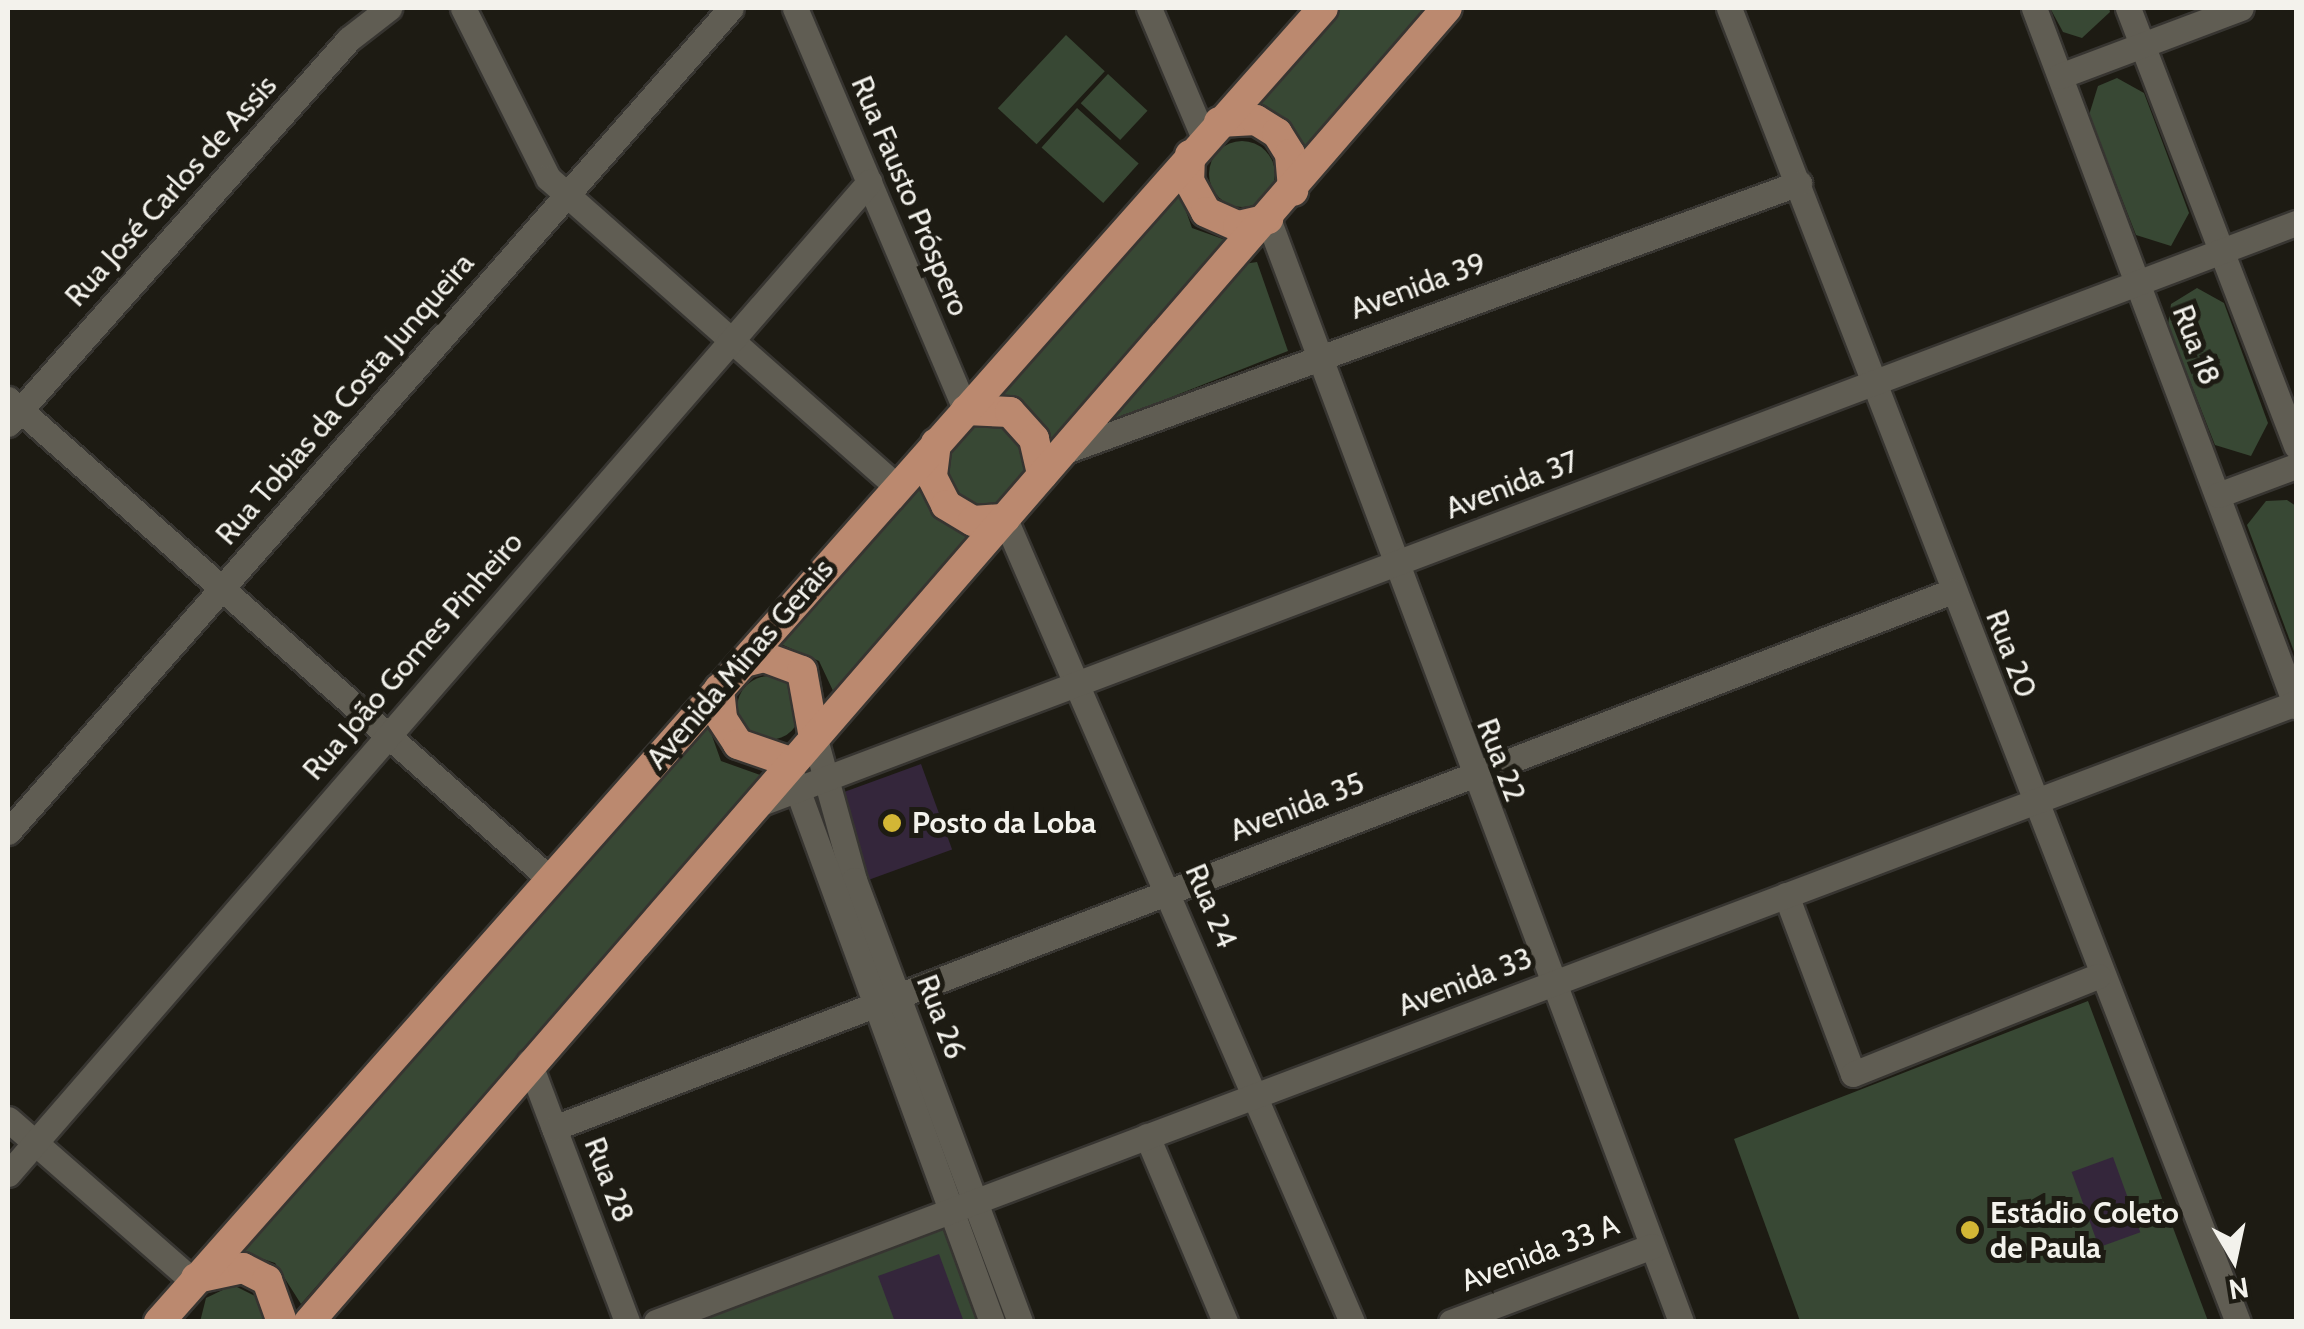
<!DOCTYPE html>
<meta charset="utf-8">
<style>
body{margin:0}
#map{position:relative;width:2304px;height:1329px;overflow:hidden;background:#1d1b13;font-family:Cabin,sans-serif}
div>[style]{position:absolute}
[style*='--x']{left:calc(var(--x)*1px);top:calc(var(--y)*1px);width:calc(var(--w)*1px);rotate:calc(var(--a)*1deg)}
.green>*{inset:0;background:#384834;transform-origin:0 0}
.round{border-radius:50%}
.building>*{inset:0;background:#34263b;transform-origin:0 0}
.roads{filter:drop-shadow(2px 0 #373531) drop-shadow(-2px 0 #373531) drop-shadow(0 2px #373531) drop-shadow(0 -2px #373531)}
.minor>*{height:25px;margin:-12.5px;padding:0 12.5px;transform-origin:12.5px;border-radius:12.5px;background:#605d53}
.major>*{height:30px;margin:-15px;padding:0 15px;transform-origin:15px;border-radius:15px;background:#bb896f}
.dots>*{width:28px;height:28px;translate:-50% -50%;box-sizing:border-box;border:5px solid #1d1b13;border-radius:50%}
span{translate:-50% -50%;white-space:nowrap;text-align:center;line-height:1.15;-webkit-text-stroke:10px #1d1b13;paint-order:stroke}
.street-label{font-size:30px;color:#f3f2ec}
.poi-label{font-size:30px;color:#f3f2ec;font-weight:700}
.left{translate:0 -50%;text-align:left}
.frame{position:absolute;inset:0;border:10px solid #f3f2ec;pointer-events:none}
.north{position:absolute;left:2184px;top:1209px;width:100px;height:100px;-webkit-text-stroke:8px #1d1b13;paint-order:stroke;rotate:171deg;font-size:28px;font-weight:700;line-height:40px;text-align:center;color:#f3f2ec}
.north::after{content:'';display:block;margin:auto;width:35px;height:45px;background:#f3f2ec;clip-path:polygon(50% 0,100% 100%,50% 72%,0 100%)}
</style>
<div id="map">
<div class="green">
<i style="clip-path:polygon(1334px 8px,1443px 8px,1309px 160px,1283px 118px,1247px 106px)"></i>
<i style="clip-path:polygon(2050px 8px,2109px 8px,2110px 12px,2082px 38px,2063px 32px)"></i>
<i style="left:1066px;top:35px;width:53px;height:100px;rotate:43deg"></i>
<i style="left:1108px;top:74px;width:54px;height:40px;rotate:43deg"></i>
<i style="clip-path:polygon(2117px 78px,2144px 93px,2189px 213px,2171px 246px,2136px 235px,2089px 115px,2098px 86px)"></i>
<i style="left:1077px;top:108px;width:83px;height:53px;rotate:42deg"></i>
<i class="round" style="left:1209px;top:141px;width:66px;height:66px"></i>
<i style="clip-path:polygon(1177px 186px,1192px 228px,1234px 243px,1050px 453px,988px 399px)"></i>
<i style="clip-path:polygon(1257px 262px,1288px 351px,1106px 423px,1244px 264px)"></i>
<i style="clip-path:polygon(2197px 288px,2224px 303px,2268px 423px,2251px 456px,2215px 445px,2168px 325px,2171px 304px)"></i>
<i style="clip-path:polygon(968px 423px,1018px 426px,1027px 477px,1004px 504px,973px 509px,949px 496px,941px 453px)"></i>
<i style="clip-path:polygon(926px 470px,984px 528px,835px 695px,819px 661px,774px 641px)"></i>
<i style="clip-path:polygon(2287px 500px,2296px 506px,2296px 657px,2247px 525px,2266px 501px)"></i>
<i class="round" style="left:737px;top:676px;width:64px;height:64px"></i>
<i style="clip-path:polygon(706px 719px,721px 761px,763px 776px,301px 1304px,275px 1263px,239px 1251px)"></i>
<i style="clip-path:polygon(2088px 1001px,2208px 1321px,1800px 1321px,1734px 1139px)"></i>
<i style="clip-path:polygon(944px 1229px,979px 1321px,696px 1322px)"></i>
<i style="clip-path:polygon(233px 1285px,259px 1298px,265px 1321px,200px 1322px,206px 1298px)"></i>
</div>
<div class="building">
<i style="left:921px;top:764px;width:91px;height:95px;rotate:70deg"></i>
<i style="left:2113px;top:1157px;width:80px;height:44px;rotate:70deg"></i>
<i style="clip-path:polygon(939px 1254px,964px 1322px,895px 1322px,878px 1276px)"></i>
</div>
<div class="roads">
<div class="minor">
<i style="--x:463;--y:8;--w:190;--a:63.4"></i>
<i style="--x:548;--y:178;--w:463;--a:41.5"></i>
<i style="--x:795;--y:8;--w:437;--a:67"></i>
<i style="--x:1149;--y:8;--w:141;--a:67.1"></i>
<i style="--x:1729;--y:8;--w:1409;--a:68.83"></i>
<i style="--x:2034;--y:8;--w:746;--a:69.43"></i>
<i style="--x:2128;--y:8;--w:469;--a:69"></i>
<i style="--x:2060;--y:76;--w:193;--a:-20.6"></i>
<i style="--x:1268;--y:219;--w:1178;--a:69.47"></i>
<i style="--x:8;--y:399;--w:724;--a:41.53"></i>
<i style="--x:8;--y:424;--w:514;--a:-48.47"></i>
<i style="--x:349;--y:39;--w:51;--a:-37.8"></i>
<i style="--x:1060;--y:453;--w:787;--a:-20.07"></i>
<i style="--x:2218;--y:495;--w:83;--a:-20.4"></i>
<i style="--x:1005;--y:519;--w:875;--a:66.63"></i>
<i style="--x:813;--y:732;--w:154;--a:74.5"></i>
<i style="--x:854;--y:880;--w:472;--a:69.4"></i>
<i style="--x:792;--y:775;--w:582;--a:69.92"></i>
<i style="--x:753;--y:806;--w:1649;--a:-20.7"></i>
<i style="--x:8;--y:832;--w:1096;--a:-48.74"></i>
<i style="--x:1786;--y:895;--w:191;--a:69.5"></i>
<i style="--x:1853;--y:1074;--w:264;--a:-21.8"></i>
<i style="--x:529;--y:1062;--w:278;--a:69.3"></i>
<i style="--x:8;--y:1119;--w:244;--a:41.2"></i>
<i style="--x:554;--y:1128;--w:1498;--a:-21.01"></i>
<i style="--x:1147;--y:1136;--w:202;--a:67.2"></i>
<i style="--x:8;--y:1174;--w:1314;--a:-49.04"></i>
<i style="--x:656;--y:1322;--w:1753;--a:-20.68"></i>
<i style="--x:1451;--y:1322;--w:215;--a:-20.7"></i>
</div>
<div class="major">
<i style="--x:1219;--y:122;--w:37;--a:-3"></i>
<i style="--x:1256;--y:120;--w:25;--a:32"></i>
<i style="--x:1277;--y:133;--w:25;--a:58"></i>
<i style="--x:1290;--y:154;--w:37;--a:85"></i>
<i style="--x:1190;--y:155;--w:26;--a:92"></i>
<i style="--x:1189;--y:181;--w:35;--a:61"></i>
<i style="--x:1206;--y:212;--w:35;--a:24"></i>
<i style="--x:1238;--y:226;--w:31;--a:-13"></i>
<i style="--x:966;--y:410;--w:44;--a:2.6"></i>
<i style="--x:1010;--y:412;--w:36;--a:48"></i>
<i style="--x:1034;--y:439;--w:37;--a:77"></i>
<i style="--x:936;--y:443;--w:34;--a:97"></i>
<i style="--x:932;--y:477;--w:31;--a:63"></i>
<i style="--x:946;--y:505;--w:31;--a:31"></i>
<i style="--x:973;--y:521;--w:32;--a:-4"></i>
<i style="--x:744;--y:662;--w:21;--a:-14"></i>
<i style="--x:764;--y:657;--w:40;--a:20.2"></i>
<i style="--x:802;--y:671;--w:62;--a:79.8"></i>
<i style="--x:719;--y:689;--w:30;--a:84"></i>
<i style="--x:722;--y:719;--w:30;--a:57"></i>
<i style="--x:738;--y:744;--w:52;--a:19.1"></i>
<i style="--x:196;--y:1278;--w:48;--a:-12"></i>
<i style="--x:243;--y:1268;--w:27;--a:27"></i>
<i style="--x:267;--y:1280;--w:45;--a:70.3"></i>
<i style="--x:159;--y:1322;--w:1755;--a:-48.46"></i>
<i style="--x:309;--y:1322;--w:1738;--a:-49.11"></i>
</div>
</div>
<div class="dots">
<i style="left:892px;top:823px;background:#d3b635"></i>
<i style="left:1970px;top:1230px;background:#d3b635"></i>
</div>
<div class="street-label">
<span style="left:171px;top:191px;rotate:-48deg">Rua José Carlos de Assis</span>
<span style="left:910px;top:196px;rotate:67deg">Rua Fausto Próspero</span>
<span style="left:1418px;top:286px;rotate:-20deg">Avenida 39</span>
<span style="left:2196px;top:345px;rotate:69deg">Rua 18</span>
<span style="left:345px;top:399px;rotate:-49deg">Rua Tobias da Costa Junqueira</span>
<span style="left:1512px;top:485px;rotate:-21deg">Avenida 37</span>
<span style="left:2011px;top:654px;rotate:69deg">Rua 20</span>
<span style="left:413px;top:656px;rotate:-49deg">Rua João Gomes Pinheiro</span>
<span style="left:740px;top:664px;rotate:-49deg">Avenida Minas Gerais</span>
<span style="left:1501px;top:760px;rotate:69deg">Rua 22</span>
<span style="left:1297px;top:807px;rotate:-21deg">Avenida 35</span>
<span style="left:1211px;top:906px;rotate:67deg">Rua 24</span>
<span style="left:1465px;top:982px;rotate:-21deg">Avenida 33</span>
<span style="left:941px;top:1017px;rotate:69deg">Rua 26</span>
<span style="left:609px;top:1180px;rotate:69deg">Rua 28</span>
<span style="left:1540px;top:1253px;rotate:-21deg">Avenida 33 A</span>
</div>
<div class="poi-label">
<span class="left" style="left:912px;top:823px">Posto da Loba</span>
<span class="left" style="left:1990px;top:1230px">Estádio Coleto<br>de Paula</span>
</div>
<div class="frame"></div>
<div class="north">N</div>
</div>
